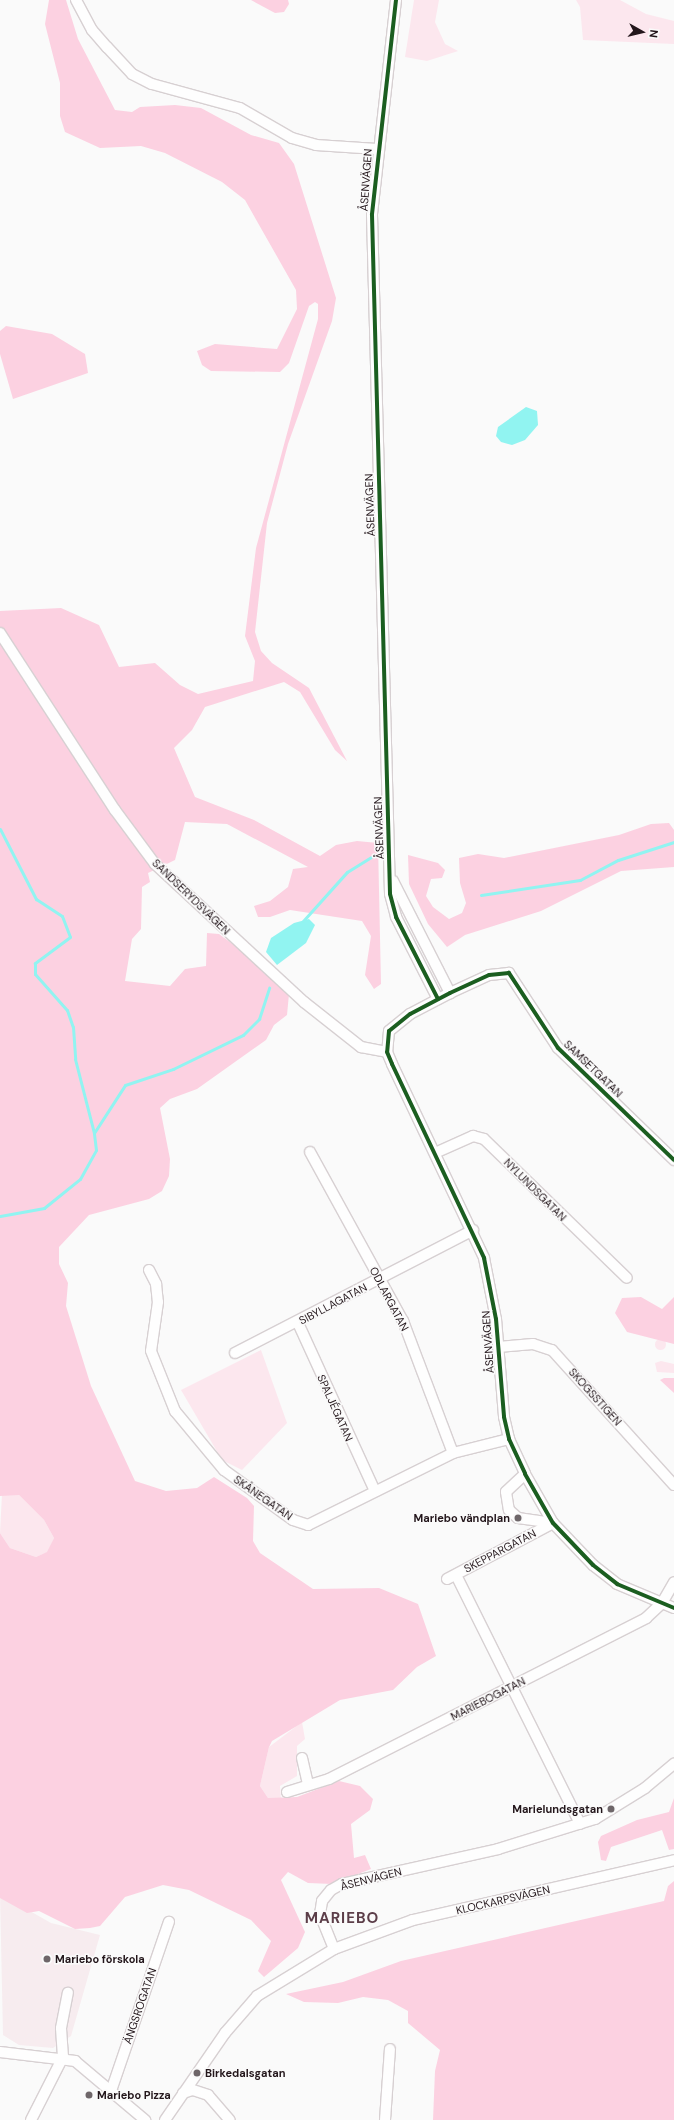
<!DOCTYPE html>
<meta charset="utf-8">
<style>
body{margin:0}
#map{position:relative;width:674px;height:2120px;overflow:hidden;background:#fafafa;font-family:"DM Sans",sans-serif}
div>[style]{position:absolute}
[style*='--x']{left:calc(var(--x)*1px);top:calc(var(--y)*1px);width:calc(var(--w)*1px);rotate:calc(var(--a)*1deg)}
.built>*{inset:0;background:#f7ecef}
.green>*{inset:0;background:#fce7ee}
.round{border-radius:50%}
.forest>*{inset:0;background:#fcd1e1}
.water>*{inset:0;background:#91f4f1}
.stream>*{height:3px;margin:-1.5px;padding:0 1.5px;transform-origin:1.5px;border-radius:1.5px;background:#91f4f1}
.roads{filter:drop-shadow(1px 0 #d7d0d2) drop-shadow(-1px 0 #d7d0d2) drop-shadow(0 1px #d7d0d2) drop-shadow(0 -1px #d7d0d2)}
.minor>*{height:10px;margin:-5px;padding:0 5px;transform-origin:5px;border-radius:5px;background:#fefefe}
.cycleway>*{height:4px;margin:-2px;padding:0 2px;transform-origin:2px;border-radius:2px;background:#1b5e20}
.dots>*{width:11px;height:11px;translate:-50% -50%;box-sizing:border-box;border:2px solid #fafafa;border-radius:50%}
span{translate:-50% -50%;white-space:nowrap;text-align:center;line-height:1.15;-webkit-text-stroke:3px #fafafa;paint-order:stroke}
.street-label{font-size:11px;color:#23161b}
.poi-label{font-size:11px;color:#23161b;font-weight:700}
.right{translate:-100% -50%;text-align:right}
.left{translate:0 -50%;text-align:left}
.district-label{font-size:15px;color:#5c3e49;font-weight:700;letter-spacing:1px}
.north{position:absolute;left:622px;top:12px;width:40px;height:40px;-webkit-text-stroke:3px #fafafa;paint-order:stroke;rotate:98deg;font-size:11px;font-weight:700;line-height:16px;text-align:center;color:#23161b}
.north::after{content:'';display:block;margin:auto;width:14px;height:18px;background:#23161b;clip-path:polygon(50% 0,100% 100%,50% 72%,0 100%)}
</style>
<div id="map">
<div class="built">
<i style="clip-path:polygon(0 1894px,51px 1923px,100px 1935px,71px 2036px,53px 2048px,19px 2045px,3px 2035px)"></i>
</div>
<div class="green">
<i style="clip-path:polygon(414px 0,439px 0,435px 22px,445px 44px,458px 51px,427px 61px,405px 57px)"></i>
<i style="clip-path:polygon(576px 0,620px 0,646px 14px,674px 21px,674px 44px,583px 40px,580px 7px)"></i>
<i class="round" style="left:654.5px;top:1338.5px;width:11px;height:11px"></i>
<i style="clip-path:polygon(261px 1350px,287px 1423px,242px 1470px,222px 1460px,181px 1390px)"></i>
<i style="clip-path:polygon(661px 1361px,674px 1364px,674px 1373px,657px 1372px,655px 1363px)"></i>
<i style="clip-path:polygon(2px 1494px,19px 1495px,44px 1520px,54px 1538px,48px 1552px,36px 1557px,10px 1548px,0 1533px)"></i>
<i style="clip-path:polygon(302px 1722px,305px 1739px,297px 1746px,297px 1776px,280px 1786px,281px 1800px,268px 1798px,260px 1786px,269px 1747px)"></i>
</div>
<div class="forest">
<i style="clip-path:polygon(49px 0,66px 0,78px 39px,115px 110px,132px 112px,140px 107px,175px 105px,201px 108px,251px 135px,279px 143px,294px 164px,336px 298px,332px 321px,288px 444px,267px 523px,255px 632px,261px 651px,272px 663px,309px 688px,347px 761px,335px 750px,300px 692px,284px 682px,205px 707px,192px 730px,174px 748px,195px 797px,254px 820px,320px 856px,336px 845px,357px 841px,378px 843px,381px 984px,374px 989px,365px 975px,371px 936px,362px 921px,290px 910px,270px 917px,258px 917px,254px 906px,270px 901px,288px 887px,293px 869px,308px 867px,227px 824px,185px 822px,175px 860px,148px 873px,150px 882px,142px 887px,141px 929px,132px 939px,125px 981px,170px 986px,185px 969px,206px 966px,207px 933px,219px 934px,272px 973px,289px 994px,287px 1015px,274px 1025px,266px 1040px,197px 1089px,170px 1099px,160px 1108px,170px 1159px,169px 1176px,162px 1191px,149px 1199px,89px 1215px,59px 1247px,59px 1264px,68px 1283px,66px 1306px,91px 1386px,135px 1481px,166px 1491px,197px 1488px,214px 1477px,247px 1498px,254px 1506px,253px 1541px,260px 1553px,313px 1589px,379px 1588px,418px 1604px,436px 1656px,417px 1667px,393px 1690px,340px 1700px,272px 1741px,269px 1747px,260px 1786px,268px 1798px,297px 1797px,339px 1781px,360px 1786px,373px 1799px,370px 1810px,351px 1824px,354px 1858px,365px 1855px,371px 1869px,332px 1884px,308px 1883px,288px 1872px,281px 1880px,305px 1932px,298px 1948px,264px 1977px,258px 1971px,271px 1941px,251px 1920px,189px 1890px,163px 1885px,125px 1897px,100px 1926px,90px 1928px,75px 1929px,39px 1911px,27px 1913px,0 1898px,0 1533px,10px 1548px,36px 1557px,47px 1552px,54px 1538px,44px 1520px,19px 1495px,0 1496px,0 611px,61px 608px,99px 625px,119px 667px,155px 663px,180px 685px,198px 694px,253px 681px,255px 661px,245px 636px,256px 548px,318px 319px,318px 304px,315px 302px,309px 306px,289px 363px,280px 372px,211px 371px,202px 365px,197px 351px,215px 344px,277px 349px,297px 309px,296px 290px,245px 200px,222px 182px,165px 153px,141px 146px,100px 148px,65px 132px,60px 116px,60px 83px,45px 24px)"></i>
<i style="clip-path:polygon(251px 0,288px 0,289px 4px,284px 12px,275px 13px)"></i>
<i style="clip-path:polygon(6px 326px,52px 334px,85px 354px,88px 373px,13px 399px,0 354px,0 331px)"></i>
<i style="clip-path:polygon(669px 823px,674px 830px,674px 867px,621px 871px,541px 911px,465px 935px,447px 947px,428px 924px,409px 884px,408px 855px,438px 863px,445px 870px,442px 878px,431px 879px,426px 896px,433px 907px,449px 919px,462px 913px,466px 903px,460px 883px,459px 858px,478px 854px,504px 858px,619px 835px,651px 824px)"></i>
<i style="clip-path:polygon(641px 1297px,662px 1309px,674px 1297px,674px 1344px,627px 1332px,615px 1313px,622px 1298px)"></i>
<i style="clip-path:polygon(664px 1378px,674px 1378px,674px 1393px,660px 1380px)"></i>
<i style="clip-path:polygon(674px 1798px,674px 1849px,669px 1850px,662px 1830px,611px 1847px,606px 1861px,601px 1860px,598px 1842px,601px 1836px,637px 1820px,669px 1812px)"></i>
<i style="clip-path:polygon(674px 1881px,674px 2120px,433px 2120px,435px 2071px,440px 2050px,408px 2023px,408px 2011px,388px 2000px,363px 1997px,338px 2003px,304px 2002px,286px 1994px,343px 1982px,401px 1961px,664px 1901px,668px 1886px)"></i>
</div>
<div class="water">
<i style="clip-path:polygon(526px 407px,537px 411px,538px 425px,525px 440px,512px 445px,501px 442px,496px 436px,498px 427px)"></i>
<i style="clip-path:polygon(309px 919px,315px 925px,306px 943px,277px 965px,266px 952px,271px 938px,294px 923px)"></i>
</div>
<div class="stream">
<i style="--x:0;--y:829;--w:79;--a:62.8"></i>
<i style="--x:36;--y:899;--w:31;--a:33"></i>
<i style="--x:62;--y:916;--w:22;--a:69"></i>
<i style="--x:70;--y:937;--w:44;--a:143.4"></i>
<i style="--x:35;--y:963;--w:11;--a:90"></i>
<i style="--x:35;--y:974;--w:48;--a:48.4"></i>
<i style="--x:67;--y:1010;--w:18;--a:71"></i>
<i style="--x:73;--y:1027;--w:32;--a:86"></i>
<i style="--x:75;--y:1059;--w:76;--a:75.6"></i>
<i style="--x:481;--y:895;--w:100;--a:-8.6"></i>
<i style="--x:580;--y:880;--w:43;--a:-27.8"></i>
<i style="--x:618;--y:860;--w:59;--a:-17.8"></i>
<i style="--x:303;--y:921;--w:66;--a:-48.1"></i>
<i style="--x:347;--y:872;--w:28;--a:-32"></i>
<i style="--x:0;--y:1216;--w:45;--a:-10.3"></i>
<i style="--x:44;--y:1208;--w:46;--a:-38.9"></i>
<i style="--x:80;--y:1179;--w:33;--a:-61"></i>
<i style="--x:96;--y:1150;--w:17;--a:-97"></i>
<i style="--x:94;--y:1133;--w:57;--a:-57.1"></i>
<i style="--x:125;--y:1085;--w:51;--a:-18.4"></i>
<i style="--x:173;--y:1069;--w:78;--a:-25.9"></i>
<i style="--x:243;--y:1035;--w:23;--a:-45"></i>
<i style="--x:259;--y:1019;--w:33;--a:-72"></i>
</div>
<div class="roads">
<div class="minor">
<i style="--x:76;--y:0;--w:34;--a:62"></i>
<i style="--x:92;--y:30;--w:23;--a:49"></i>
<i style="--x:107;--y:47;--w:37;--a:47"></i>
<i style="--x:132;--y:74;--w:22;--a:27"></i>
<i style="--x:152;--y:84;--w:91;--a:15.3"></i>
<i style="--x:240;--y:108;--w:60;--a:30"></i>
<i style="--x:292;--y:138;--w:25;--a:16"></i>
<i style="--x:316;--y:145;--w:61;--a:3.8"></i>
<i style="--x:396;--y:0;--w:216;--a:96.4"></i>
<i style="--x:372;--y:215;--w:679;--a:88.48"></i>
<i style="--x:390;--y:894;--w:24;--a:75"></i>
<i style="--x:396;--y:917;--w:92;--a:62.9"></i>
<i style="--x:0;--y:633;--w:211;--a:57"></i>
<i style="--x:115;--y:810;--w:67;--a:53.5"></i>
<i style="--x:155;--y:864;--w:203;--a:42.8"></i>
<i style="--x:304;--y:1002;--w:73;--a:38.3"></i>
<i style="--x:361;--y:1047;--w:26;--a:11"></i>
<i style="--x:393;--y:881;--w:126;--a:63"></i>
<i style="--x:310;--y:1152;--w:193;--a:61.2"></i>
<i style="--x:403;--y:1321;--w:141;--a:69.3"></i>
<i style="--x:435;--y:1153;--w:42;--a:-24.1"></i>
<i style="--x:473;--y:1136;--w:11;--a:15"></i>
<i style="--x:484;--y:1139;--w:199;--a:44.2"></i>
<i style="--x:674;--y:1160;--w:161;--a:-136"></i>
<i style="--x:558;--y:1048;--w:90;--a:-123.2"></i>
<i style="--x:509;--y:973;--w:20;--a:174"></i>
<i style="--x:489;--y:975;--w:43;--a:155.2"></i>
<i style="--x:450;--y:993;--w:45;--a:152.3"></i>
<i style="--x:410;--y:1014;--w:27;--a:141"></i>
<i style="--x:389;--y:1031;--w:21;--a:95"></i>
<i style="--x:387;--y:1052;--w:13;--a:67"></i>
<i style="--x:392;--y:1064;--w:215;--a:64.6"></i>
<i style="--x:484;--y:1258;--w:62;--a:78.9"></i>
<i style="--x:496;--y:1319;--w:98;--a:85.3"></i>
<i style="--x:504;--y:1417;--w:23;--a:77"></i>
<i style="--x:509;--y:1439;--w:38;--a:65"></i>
<i style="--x:525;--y:1474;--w:56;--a:60.3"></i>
<i style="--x:553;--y:1523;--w:58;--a:46.4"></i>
<i style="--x:593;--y:1565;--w:31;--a:38"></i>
<i style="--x:617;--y:1584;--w:62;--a:22.8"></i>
<i style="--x:149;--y:1270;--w:16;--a:63"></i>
<i style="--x:156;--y:1284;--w:18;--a:84"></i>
<i style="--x:158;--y:1302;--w:49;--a:98.1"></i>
<i style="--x:151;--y:1351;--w:65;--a:68.2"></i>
<i style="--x:175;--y:1411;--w:77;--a:50.3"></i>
<i style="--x:224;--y:1470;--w:85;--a:35.9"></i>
<i style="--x:293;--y:1520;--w:16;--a:18"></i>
<i style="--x:308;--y:1525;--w:162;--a:-26.4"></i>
<i style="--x:453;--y:1453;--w:58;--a:-14"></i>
<i style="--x:298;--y:1323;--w:185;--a:65.4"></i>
<i style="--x:498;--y:1347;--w:35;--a:-5"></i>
<i style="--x:533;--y:1344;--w:20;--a:18"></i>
<i style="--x:552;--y:1350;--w:182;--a:47.9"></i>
<i style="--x:235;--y:1353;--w:268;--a:-27.3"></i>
<i style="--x:525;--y:1474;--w:26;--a:137"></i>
<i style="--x:506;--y:1492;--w:18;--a:81"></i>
<i style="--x:509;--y:1510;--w:12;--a:42"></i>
<i style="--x:518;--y:1518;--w:35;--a:8"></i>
<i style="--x:456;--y:1575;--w:278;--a:63.5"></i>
<i style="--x:447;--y:1579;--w:120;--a:-27.8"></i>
<i style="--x:302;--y:1758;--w:27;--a:77"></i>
<i style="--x:287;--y:1792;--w:44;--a:-17.2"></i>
<i style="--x:329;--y:1779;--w:356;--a:-26.9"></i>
<i style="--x:646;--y:1618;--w:22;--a:-43"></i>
<i style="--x:662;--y:1603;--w:24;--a:-60"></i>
<i style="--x:334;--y:1949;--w:38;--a:-112"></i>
<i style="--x:320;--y:1914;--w:13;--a:-81"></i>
<i style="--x:322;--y:1901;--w:14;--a:-51"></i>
<i style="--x:331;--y:1890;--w:13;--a:-29"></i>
<i style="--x:342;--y:1884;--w:160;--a:-12.6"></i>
<i style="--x:498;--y:1849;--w:102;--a:-17.2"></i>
<i style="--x:595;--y:1819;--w:59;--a:-31.8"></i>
<i style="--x:645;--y:1788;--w:38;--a:-40"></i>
<i style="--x:0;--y:2052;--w:76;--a:6.8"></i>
<i style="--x:75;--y:2061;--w:92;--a:40.1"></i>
<i style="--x:111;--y:2091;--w:179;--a:-71.1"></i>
<i style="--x:183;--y:2093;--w:10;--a:-17"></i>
<i style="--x:193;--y:2090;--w:16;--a:18"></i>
<i style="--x:208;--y:2095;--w:33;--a:49"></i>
<i style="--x:31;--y:2120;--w:71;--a:-63.1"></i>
<i style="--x:63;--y:2057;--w:29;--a:-94"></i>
<i style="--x:61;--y:2028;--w:36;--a:-79"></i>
<i style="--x:165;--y:2120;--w:106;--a:-55.4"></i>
<i style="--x:225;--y:2033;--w:49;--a:-49.1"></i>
<i style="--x:257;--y:1996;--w:90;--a:-31.4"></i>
<i style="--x:334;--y:1949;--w:84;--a:-20.2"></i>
<i style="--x:413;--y:1920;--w:268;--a:-12.9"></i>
<i style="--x:385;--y:2120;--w:71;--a:-86"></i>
</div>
</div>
<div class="cycleway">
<i style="--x:396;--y:0;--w:216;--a:96.4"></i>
<i style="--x:372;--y:215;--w:679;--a:88.48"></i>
<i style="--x:390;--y:894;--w:24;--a:75"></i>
<i style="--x:396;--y:917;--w:92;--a:62.9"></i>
<i style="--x:674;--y:1160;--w:161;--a:-136"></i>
<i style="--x:558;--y:1048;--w:90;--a:-123.2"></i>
<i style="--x:509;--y:973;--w:20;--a:174"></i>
<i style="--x:489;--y:975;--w:43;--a:155.2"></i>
<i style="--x:450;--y:993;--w:45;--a:152.3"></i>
<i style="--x:410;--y:1014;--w:27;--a:141"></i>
<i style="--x:389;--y:1031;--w:21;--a:95"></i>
<i style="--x:387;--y:1052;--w:13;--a:67"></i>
<i style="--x:392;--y:1064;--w:215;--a:64.6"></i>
<i style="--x:484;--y:1258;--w:62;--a:78.9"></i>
<i style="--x:496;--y:1319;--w:98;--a:85.3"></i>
<i style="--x:504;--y:1417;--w:23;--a:77"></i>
<i style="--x:509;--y:1439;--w:38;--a:65"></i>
<i style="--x:525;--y:1474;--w:56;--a:60.3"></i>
<i style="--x:553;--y:1523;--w:58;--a:46.4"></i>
<i style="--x:593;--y:1565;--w:31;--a:38"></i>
<i style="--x:617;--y:1584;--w:62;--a:22.8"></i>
</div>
<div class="dots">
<i style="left:518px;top:1518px;background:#6e6669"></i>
<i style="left:611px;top:1809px;background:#6e6669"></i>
<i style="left:47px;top:1959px;background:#6e6669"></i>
<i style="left:197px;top:2073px;background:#6e6669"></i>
<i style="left:89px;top:2095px;background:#6e6669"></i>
</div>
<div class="street-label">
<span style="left:366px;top:180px;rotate:-86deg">ÅSENVÄGEN</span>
<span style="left:370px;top:505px;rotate:-92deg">ÅSENVÄGEN</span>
<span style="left:379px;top:828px;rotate:-92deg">ÅSENVÄGEN</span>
<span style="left:191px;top:897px;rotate:44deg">SANDSERYDSVÄGEN</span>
<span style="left:593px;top:1069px;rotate:44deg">SAMSETGATAN</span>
<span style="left:535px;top:1190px;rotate:45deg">NYLUNDSGATAN</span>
<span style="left:389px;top:1299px;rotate:62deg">ODLARGATAN</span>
<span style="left:333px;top:1304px;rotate:-28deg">SIBYLLAGATAN</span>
<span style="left:488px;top:1342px;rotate:-94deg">ÅSENVÄGEN</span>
<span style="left:595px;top:1397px;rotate:48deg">SKOGSSTIGEN</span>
<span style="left:335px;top:1408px;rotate:66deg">SPALJÉGATAN</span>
<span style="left:263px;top:1498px;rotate:35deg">SKÅNEGATAN</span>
<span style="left:500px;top:1551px;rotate:-28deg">SKEPPARGATAN</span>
<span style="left:488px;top:1699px;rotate:-27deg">MARIEBOGATAN</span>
<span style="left:371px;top:1879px;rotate:-14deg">ÅSENVÄGEN</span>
<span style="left:503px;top:1900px;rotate:-13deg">KLOCKARPSVÄGEN</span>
<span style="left:140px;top:2006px;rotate:-71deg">ÄNGSROGATAN</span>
</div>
<div class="poi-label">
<span class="right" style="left:510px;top:1518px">Mariebo vändplan</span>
<span class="right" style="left:603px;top:1809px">Marielundsgatan</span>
<span class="left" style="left:55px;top:1959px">Mariebo förskola</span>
<span class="left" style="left:205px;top:2073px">Birkedalsgatan</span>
<span class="left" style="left:97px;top:2095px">Mariebo Pizza</span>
</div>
<div class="district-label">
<span style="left:342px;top:1919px">MARIEBO</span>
</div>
<div class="north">N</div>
</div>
